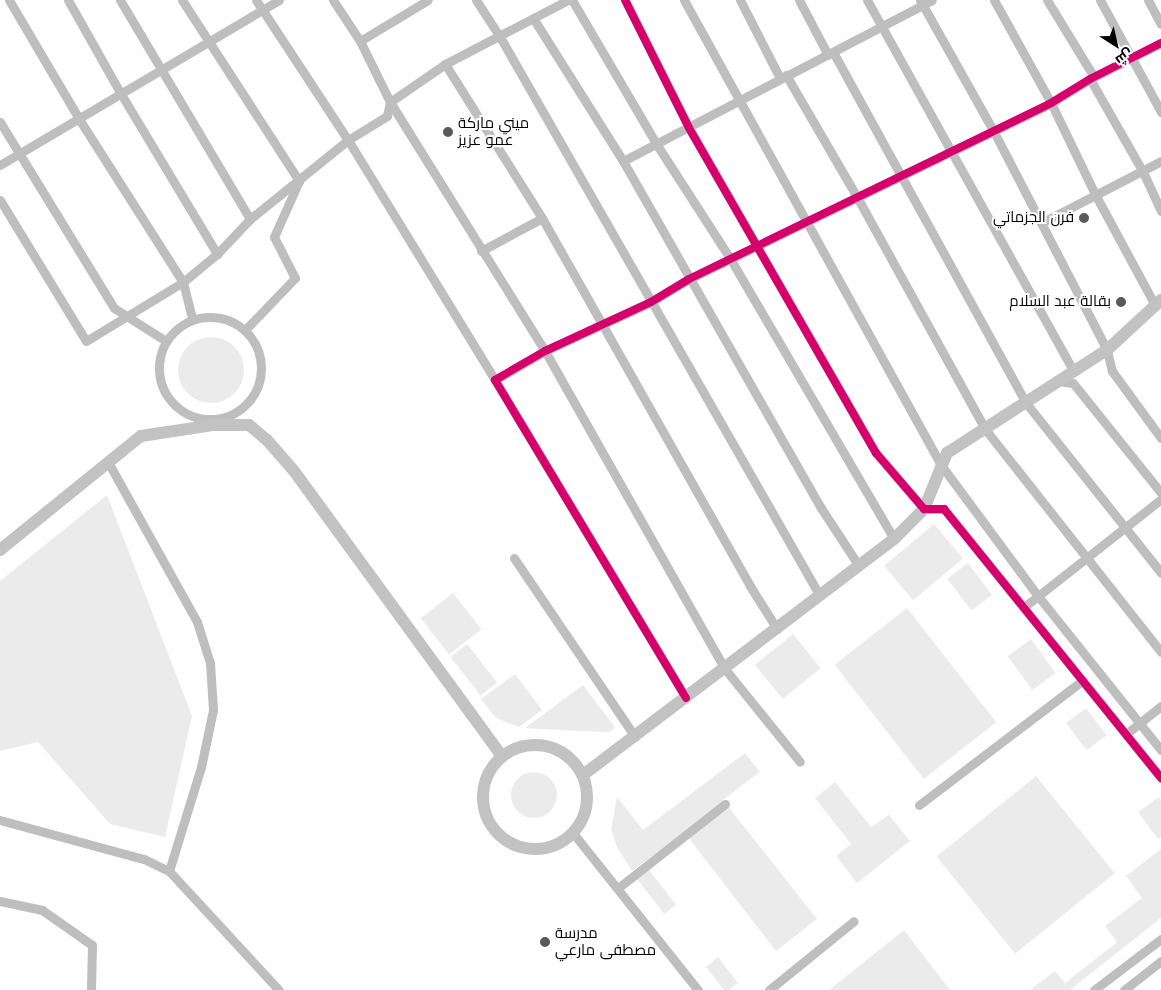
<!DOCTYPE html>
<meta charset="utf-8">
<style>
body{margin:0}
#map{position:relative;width:1161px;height:990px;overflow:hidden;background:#fff;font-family:Jost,Cairo,sans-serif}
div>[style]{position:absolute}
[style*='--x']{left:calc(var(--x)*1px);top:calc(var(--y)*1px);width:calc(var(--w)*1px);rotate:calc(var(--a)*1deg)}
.green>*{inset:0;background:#ebebeb;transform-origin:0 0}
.round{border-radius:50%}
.minor>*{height:9px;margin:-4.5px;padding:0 4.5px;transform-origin:4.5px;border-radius:4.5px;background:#bebebe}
.minor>.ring{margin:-4.5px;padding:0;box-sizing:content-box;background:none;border:9px solid #bebebe;border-radius:50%}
.secondary>*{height:12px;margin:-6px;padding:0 6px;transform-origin:6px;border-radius:6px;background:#c2c2c2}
.secondary>.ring{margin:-6px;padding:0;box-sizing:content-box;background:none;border:12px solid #c2c2c2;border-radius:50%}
.cycleway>*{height:8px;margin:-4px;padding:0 4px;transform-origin:4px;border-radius:4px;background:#d6006c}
.dots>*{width:14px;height:14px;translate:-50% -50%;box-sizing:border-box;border:2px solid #fff;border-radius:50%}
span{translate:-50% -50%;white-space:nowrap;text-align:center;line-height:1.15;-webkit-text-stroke:4px #fff;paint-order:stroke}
.poi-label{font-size:15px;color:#000}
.left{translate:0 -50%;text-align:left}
.right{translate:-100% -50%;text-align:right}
.north{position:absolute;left:1091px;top:20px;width:50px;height:50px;-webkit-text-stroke:4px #fff;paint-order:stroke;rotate:145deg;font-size:14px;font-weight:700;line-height:20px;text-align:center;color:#000}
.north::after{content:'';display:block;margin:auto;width:18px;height:22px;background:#000;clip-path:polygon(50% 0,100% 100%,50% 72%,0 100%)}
</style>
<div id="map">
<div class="green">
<i class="round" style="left:178px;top:337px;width:66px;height:66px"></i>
<i style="clip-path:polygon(107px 495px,192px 716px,165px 837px,110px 824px,38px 742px,0 751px,0 581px)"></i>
<i style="left:934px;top:524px;width:45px;height:65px;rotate:50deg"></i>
<i style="left:968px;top:563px;width:40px;height:26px;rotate:53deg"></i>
<i style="left:453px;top:593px;width:46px;height:41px;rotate:52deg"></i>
<i style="left:907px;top:608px;width:145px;height:92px;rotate:52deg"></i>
<i style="left:793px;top:634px;width:44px;height:49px;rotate:51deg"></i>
<i style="left:1031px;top:639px;width:42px;height:29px;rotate:54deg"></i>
<i style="left:467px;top:644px;width:49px;height:21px;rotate:52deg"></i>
<i style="clip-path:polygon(515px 674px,542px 710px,519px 727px,496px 718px,481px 699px)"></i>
<i style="clip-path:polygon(583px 685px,614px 726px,614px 729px,610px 732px,578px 731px,525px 728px)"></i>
<i style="left:1086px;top:708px;width:34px;height:25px;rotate:53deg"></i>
<i style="clip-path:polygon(745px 753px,759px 771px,762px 770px,723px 800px,817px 919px,776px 951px,684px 832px,632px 871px,617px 847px,611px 830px,617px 797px,643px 830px)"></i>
<i class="round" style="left:511px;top:772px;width:46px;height:46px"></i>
<i style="left:1036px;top:776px;width:125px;height:128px;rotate:51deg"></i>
<i style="clip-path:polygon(835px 782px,871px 827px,889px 815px,910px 841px,857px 883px,836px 856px,851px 844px,815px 798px)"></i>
<i style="clip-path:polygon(1159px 797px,1161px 800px,1161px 837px,1158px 839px,1138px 812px)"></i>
<i style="clip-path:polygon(1161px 849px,1161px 918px,1070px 990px,1030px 990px,1055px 971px,1065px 983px,1117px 942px,1105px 926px,1142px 898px,1126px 876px)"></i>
<i style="left:649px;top:870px;width:44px;height:15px;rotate:52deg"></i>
<i style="clip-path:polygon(904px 930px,950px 990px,829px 990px)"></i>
<i style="clip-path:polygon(718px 957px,738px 983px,729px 990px,724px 990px,706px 967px)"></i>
</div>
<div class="minor">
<i style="--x:9;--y:0;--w:138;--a:59.5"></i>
<i style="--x:79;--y:119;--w:193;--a:57.5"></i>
<i style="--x:183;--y:282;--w:38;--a:76"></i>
<i style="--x:68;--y:0;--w:108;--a:60.6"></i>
<i style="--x:121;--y:94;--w:187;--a:59"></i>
<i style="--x:120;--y:0;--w:255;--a:59.3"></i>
<i style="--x:182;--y:0;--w:216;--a:57.1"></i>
<i style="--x:299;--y:181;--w:61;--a:114.1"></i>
<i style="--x:274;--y:237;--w:46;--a:62.9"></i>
<i style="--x:295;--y:278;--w:71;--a:133.9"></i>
<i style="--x:256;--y:0;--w:168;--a:56.7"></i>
<i style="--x:348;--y:140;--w:281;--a:58.5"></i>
<i style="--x:333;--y:0;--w:49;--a:56.6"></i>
<i style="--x:360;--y:41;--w:68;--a:63.8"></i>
<i style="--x:390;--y:102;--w:293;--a:58.1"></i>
<i style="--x:545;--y:351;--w:365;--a:60.5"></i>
<i style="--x:725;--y:669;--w:119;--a:51.1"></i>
<i style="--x:476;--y:0;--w:44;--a:57"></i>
<i style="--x:500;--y:37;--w:644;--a:60.21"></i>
<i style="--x:572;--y:0;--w:168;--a:59.6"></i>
<i style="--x:657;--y:145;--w:137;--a:57.2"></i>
<i style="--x:731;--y:260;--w:323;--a:59.7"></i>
<i style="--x:625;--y:0;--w:143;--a:63.4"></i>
<i style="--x:689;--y:128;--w:375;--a:60.1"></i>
<i style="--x:876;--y:453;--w:74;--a:49.4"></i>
<i style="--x:924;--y:509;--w:20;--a:0"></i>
<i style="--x:944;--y:509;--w:346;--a:51.1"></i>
<i style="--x:684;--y:0;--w:531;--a:61.07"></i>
<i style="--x:941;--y:465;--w:163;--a:53.5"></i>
<i style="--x:1038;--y:596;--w:197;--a:51.4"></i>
<i style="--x:740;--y:0;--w:88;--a:62.9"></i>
<i style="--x:799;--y:0;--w:62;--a:62.2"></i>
<i style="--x:867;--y:0;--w:423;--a:60.9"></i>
<i style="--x:920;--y:0;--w:151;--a:60.7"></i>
<i style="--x:994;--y:132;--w:246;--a:62.6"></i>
<i style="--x:1107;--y:350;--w:22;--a:77"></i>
<i style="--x:1112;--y:371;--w:83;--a:53.8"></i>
<i style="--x:994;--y:0;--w:118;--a:61"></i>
<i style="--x:1051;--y:103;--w:103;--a:64.2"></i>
<i style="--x:1096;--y:196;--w:124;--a:61.6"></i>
<i style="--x:1047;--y:0;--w:90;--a:58.6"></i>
<i style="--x:1100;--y:0;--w:128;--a:61.4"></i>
<i style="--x:1148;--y:0;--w:27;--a:62"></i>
<i style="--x:533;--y:18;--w:169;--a:57.8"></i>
<i style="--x:623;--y:161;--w:400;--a:60.3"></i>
<i style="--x:821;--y:508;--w:69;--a:56.8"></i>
<i style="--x:360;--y:41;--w:79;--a:-31.1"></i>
<i style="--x:833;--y:52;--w:401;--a:61.2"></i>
<i style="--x:1026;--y:403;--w:217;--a:51.5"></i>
<i style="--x:445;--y:64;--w:182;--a:57.8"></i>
<i style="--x:542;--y:218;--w:423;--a:60.5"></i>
<i style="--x:750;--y:586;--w:51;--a:57.9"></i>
<i style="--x:786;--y:75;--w:141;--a:59.8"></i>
<i style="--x:857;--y:197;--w:265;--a:61.1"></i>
<i style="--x:985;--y:429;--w:284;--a:51.7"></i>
<i style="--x:1090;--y:79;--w:107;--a:60.3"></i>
<i style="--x:1143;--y:172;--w:43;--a:65.2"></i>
<i style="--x:0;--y:122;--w:218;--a:58.5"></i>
<i style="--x:114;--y:308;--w:62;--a:32.4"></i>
<i style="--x:623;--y:161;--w:348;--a:-27.5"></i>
<i style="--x:0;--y:165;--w:324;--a:-30.6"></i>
<i style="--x:0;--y:200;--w:165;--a:58.6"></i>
<i style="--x:86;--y:341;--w:114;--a:-31.3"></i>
<i style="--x:183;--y:282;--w:44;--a:-39.5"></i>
<i style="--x:217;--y:254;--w:48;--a:-46.7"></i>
<i style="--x:250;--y:219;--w:126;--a:-38.9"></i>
<i style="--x:348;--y:140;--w:46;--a:-31.6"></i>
<i style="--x:387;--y:116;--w:14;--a:-78"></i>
<i style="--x:390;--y:102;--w:67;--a:-34.6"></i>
<i style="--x:445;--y:64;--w:139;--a:-27.5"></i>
<i style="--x:1041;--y:223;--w:135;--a:-27.3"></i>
<i style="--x:481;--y:251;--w:69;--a:-28.4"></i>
<i class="ring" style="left:159px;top:317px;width:93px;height:93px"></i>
<i style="--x:1058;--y:381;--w:15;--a:8"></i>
<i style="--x:1073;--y:383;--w:141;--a:51.3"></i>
<i style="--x:108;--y:462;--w:183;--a:60.9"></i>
<i style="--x:197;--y:622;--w:43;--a:72.4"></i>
<i style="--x:210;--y:663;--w:47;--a:86.3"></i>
<i style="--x:213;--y:710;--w:58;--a:101.9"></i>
<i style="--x:201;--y:767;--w:109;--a:107.1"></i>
<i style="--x:514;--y:558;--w:216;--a:55.9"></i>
<i style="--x:1024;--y:607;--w:174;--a:-38.2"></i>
<i style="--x:686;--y:698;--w:371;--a:-121"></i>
<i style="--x:495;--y:380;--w:58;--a:-30.1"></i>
<i style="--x:545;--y:351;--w:117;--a:-24.8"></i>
<i style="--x:651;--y:302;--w:44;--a:-31.2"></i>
<i style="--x:689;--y:279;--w:403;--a:-25.9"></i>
<i style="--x:1051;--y:103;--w:46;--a:-31.6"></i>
<i style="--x:1090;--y:79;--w:80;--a:-26.9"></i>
<i style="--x:1126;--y:734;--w:45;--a:-38.7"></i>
<i style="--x:919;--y:805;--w:206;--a:-37.3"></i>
<i style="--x:0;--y:820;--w:149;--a:15.2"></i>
<i style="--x:144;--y:859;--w:28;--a:26"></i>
<i style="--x:169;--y:871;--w:162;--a:47.3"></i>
<i style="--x:573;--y:833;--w:201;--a:51.5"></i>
<i style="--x:618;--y:888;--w:136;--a:-38.1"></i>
<i style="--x:0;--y:901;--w:43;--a:12.1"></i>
<i style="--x:42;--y:910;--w:61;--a:35"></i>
<i style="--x:92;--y:945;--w:45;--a:91.3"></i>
<i style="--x:769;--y:990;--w:109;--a:-39.1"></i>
<i style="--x:1094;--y:990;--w:84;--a:-37.3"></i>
<i style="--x:1124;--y:990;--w:47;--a:-38.1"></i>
</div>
<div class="secondary">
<i style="--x:0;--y:550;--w:181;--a:-39"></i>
<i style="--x:141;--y:436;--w:74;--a:-8.6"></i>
<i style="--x:214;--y:425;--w:35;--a:0"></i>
<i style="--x:249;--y:425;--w:23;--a:40"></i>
<i style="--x:267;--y:440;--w:41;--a:48.9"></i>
<i style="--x:294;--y:471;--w:353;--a:53.9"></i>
<i class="ring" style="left:483px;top:745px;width:92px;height:92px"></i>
<i style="--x:583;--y:775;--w:390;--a:-37.2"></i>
<i style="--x:894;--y:539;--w:42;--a:-45"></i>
<i style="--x:924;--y:509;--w:61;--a:-67.7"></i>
<i style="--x:947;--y:453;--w:190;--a:-32.8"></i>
<i style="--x:1107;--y:350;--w:74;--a:-42.8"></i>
</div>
<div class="cycleway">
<i style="--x:625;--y:0;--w:143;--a:63.4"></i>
<i style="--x:689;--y:128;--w:375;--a:60.1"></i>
<i style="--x:876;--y:453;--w:74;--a:49.4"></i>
<i style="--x:924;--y:509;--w:20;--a:0"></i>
<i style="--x:944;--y:509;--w:346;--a:51.1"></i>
<i style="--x:686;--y:698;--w:371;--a:-121"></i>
<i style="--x:495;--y:380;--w:58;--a:-30.1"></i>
<i style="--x:545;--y:351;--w:117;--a:-24.8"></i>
<i style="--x:651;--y:302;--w:44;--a:-31.2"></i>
<i style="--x:689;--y:279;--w:403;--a:-25.9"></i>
<i style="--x:1051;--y:103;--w:46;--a:-31.6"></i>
<i style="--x:1090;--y:79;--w:80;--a:-26.9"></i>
</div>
<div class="dots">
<i style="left:448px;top:132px;background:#595959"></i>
<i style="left:1084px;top:218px;background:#595959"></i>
<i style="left:1121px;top:302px;background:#595959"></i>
<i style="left:545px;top:942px;background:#595959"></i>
</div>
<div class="poi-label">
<span class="left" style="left:458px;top:132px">ميني ماركة<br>عمو عزيز</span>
<span class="right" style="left:1074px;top:218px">فرن الجزماتي</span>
<span class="right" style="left:1111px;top:302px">بقالة عبد السلام</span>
<span class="left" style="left:555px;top:942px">مدرسة<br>مصطفى مارعي</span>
</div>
<div class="north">ش</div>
</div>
